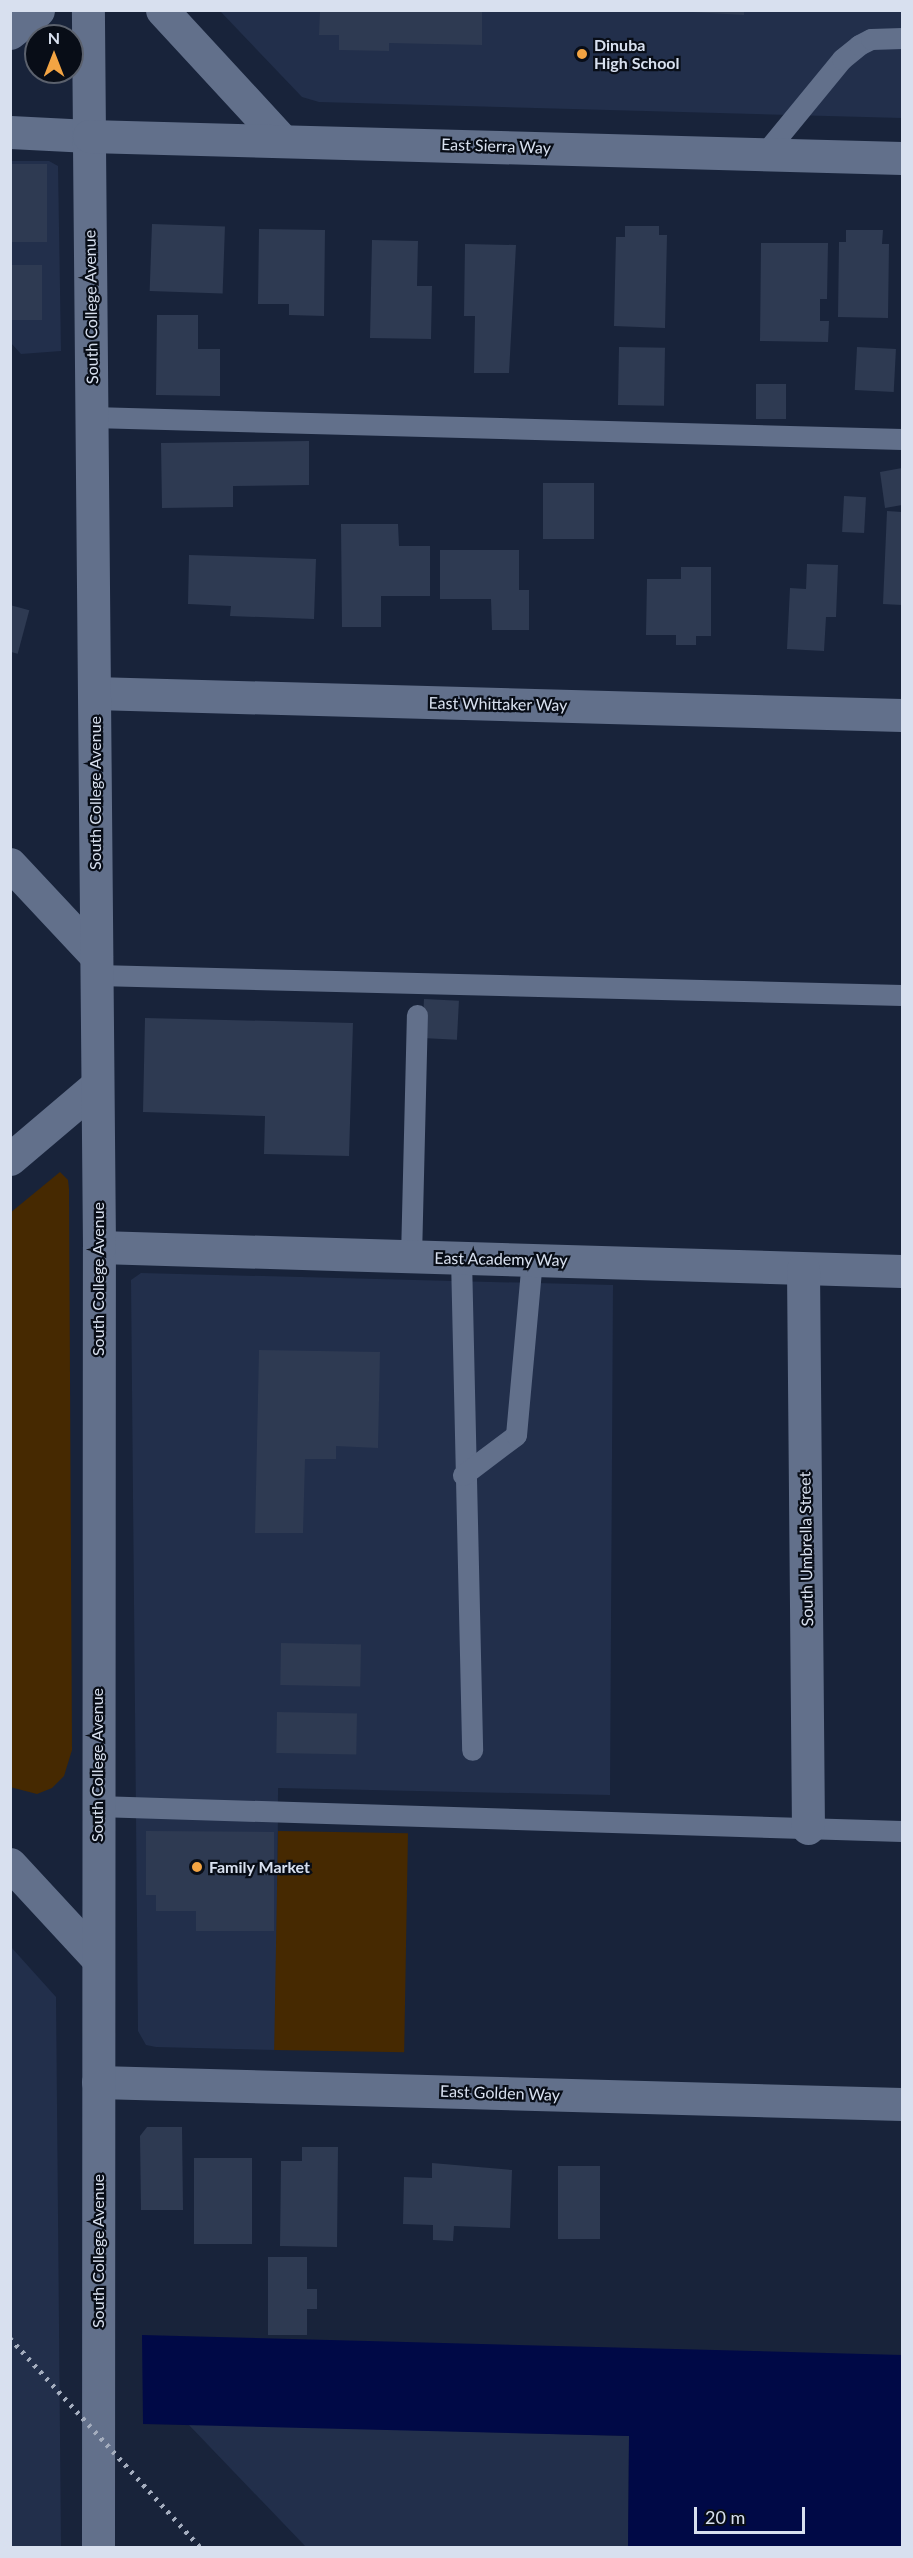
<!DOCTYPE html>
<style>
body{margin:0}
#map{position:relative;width:913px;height:2558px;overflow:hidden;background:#18233a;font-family:Lato,sans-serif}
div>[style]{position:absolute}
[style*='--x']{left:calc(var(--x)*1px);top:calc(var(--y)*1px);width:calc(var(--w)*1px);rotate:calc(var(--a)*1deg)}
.built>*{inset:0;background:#222f4b}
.green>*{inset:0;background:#462901;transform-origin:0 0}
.water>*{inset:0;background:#000946}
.building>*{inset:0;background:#2e3a52;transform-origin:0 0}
.lane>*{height:21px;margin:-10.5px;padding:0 10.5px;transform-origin:10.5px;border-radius:10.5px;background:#62708b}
.street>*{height:33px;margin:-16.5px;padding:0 16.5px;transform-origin:16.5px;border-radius:16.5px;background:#62708b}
.secondary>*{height:33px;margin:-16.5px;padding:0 16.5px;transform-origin:16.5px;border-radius:16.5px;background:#62708b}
.rail>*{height:4.5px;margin-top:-2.25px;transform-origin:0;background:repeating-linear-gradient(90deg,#a4adbe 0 3px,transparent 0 9px)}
.dots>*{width:16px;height:16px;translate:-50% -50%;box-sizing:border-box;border:3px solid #080d17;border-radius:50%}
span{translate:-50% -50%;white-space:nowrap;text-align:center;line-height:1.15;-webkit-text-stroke:4.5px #080d17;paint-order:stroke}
.poi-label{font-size:16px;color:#d8e0ef;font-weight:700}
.left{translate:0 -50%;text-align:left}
.street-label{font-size:16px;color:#d8e0ef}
.frame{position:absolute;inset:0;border:12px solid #d8e0ef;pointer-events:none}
.north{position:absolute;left:24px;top:24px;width:60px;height:60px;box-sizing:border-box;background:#080d17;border:2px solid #5b616d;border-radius:50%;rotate:0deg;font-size:16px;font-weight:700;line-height:24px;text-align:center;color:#d8e0ef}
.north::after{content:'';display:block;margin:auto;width:21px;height:27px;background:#f3a443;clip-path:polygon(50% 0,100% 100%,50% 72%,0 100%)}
.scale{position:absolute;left:694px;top:2507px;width:111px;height:27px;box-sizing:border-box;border:3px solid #d8e0ef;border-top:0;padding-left:8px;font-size:18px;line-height:21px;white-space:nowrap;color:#d8e0ef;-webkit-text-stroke:4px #080d17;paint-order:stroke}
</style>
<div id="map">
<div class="built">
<i style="clip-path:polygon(220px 11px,902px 11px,902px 118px,319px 102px,302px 97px)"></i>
<i style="clip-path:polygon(11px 161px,49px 161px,58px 166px,61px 351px,21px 354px,11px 343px)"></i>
<i style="clip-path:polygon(141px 1273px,613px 1285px,610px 1795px,278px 1788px,277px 2050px,156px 2047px,146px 2045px,138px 2031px,131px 1280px)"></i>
<i style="clip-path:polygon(11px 1947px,56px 1997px,61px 2547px,11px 2547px)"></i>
<i style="clip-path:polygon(188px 2424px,629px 2436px,628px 2547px,306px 2547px)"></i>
</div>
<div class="green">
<i style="clip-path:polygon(60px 1172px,68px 1180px,69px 1189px,72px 1750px,64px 1776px,52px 1788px,37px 1794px,10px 1787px,10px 1213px)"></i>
<i style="left:278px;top:1831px;width:130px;height:219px;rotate:1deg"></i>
</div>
<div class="water">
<i style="clip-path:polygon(142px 2335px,902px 2355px,902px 2547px,628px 2547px,629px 2436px,143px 2424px)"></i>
</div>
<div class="building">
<i style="clip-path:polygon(320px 10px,482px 10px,482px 45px,389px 43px,389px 51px,339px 50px,339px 35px,319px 35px)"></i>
<i style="clip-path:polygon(657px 10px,744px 10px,744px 15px)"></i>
<i style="left:10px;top:164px;width:37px;height:78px"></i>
<i style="left:152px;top:224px;width:73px;height:67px;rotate:2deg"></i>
<i style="clip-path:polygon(625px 226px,659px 226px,659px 235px,667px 235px,665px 328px,614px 326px,616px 237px,625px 237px)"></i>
<i style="clip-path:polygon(259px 229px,325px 230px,324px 316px,289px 315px,289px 304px,258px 304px)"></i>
<i style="clip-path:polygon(846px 230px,883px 230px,882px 244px,889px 244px,888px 318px,838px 317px,839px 242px,846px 242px)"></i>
<i style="clip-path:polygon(372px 240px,418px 241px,417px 286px,432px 286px,431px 339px,370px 338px)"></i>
<i style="clip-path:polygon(761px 243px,828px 243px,827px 299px,820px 299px,820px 321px,829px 321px,828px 342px,760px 341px)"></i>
<i style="clip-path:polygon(465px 244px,516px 245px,509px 373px,474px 373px,475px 316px,464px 316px)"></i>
<i style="left:10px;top:265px;width:32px;height:55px"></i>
<i style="clip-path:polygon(157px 315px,198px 315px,198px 349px,220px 349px,220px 396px,156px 395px)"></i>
<i style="left:619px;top:347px;width:46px;height:58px;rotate:1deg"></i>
<i style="left:857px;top:347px;width:39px;height:43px;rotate:3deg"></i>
<i style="left:756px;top:384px;width:30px;height:35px"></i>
<i style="clip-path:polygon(309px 441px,309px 485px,233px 486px,233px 507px,162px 508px,161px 443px)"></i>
<i style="clip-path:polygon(902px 468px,902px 505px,885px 508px,880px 472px)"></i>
<i style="left:543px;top:483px;width:51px;height:56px"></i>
<i style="left:844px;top:496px;width:22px;height:36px;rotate:3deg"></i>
<i style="clip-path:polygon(887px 511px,902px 512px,902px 605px,883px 604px)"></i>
<i style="clip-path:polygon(341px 524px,398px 524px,399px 546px,430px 546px,430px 596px,381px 596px,381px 627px,342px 627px)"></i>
<i style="clip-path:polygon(440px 550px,519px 550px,519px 590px,529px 590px,529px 630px,492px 630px,491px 599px,440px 599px)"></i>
<i style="clip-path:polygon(189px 555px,316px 559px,314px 619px,230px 616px,231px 606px,188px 604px)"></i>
<i style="clip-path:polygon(807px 564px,838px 565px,836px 617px,826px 617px,824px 651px,787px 649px,790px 588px,806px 589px)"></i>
<i style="clip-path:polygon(681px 567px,711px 567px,711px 636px,696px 636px,696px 645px,676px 645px,676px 635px,646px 635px,647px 579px,681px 579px)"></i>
<i style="left:10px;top:605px;width:20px;height:45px;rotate:15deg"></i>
<i style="left:424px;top:999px;width:35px;height:39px;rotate:3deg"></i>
<i style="clip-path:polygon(145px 1018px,353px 1023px,349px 1156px,264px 1154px,265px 1116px,143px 1112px)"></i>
<i style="clip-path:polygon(259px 1350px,380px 1352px,378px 1448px,336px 1446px,336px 1459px,305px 1459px,303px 1533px,255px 1533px)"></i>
<i style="left:281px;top:1643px;width:80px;height:42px;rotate:1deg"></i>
<i style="left:277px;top:1712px;width:80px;height:41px;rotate:1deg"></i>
<i style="clip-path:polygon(146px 1831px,274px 1832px,274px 1931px,196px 1931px,196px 1911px,156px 1911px,156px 1895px,146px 1895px)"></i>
<i style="clip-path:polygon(147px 2127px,182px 2127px,183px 2210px,141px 2210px,140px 2136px)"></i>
<i style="clip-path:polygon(302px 2147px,338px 2147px,337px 2247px,280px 2246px,281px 2161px,302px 2161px)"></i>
<i style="left:194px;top:2158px;width:58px;height:86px"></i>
<i style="clip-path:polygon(432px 2163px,512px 2170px,510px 2228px,454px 2226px,453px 2241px,433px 2240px,433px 2225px,403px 2224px,404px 2177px,432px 2178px)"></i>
<i style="left:558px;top:2166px;width:42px;height:73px"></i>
<i style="clip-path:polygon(268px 2257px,307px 2257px,307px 2289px,317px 2289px,317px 2309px,307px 2309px,307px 2335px,268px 2335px)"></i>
</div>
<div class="lane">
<i style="--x:764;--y:154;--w:123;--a:-50.6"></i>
<i style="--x:842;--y:59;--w:22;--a:-39"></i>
<i style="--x:859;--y:45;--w:13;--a:-27"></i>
<i style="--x:871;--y:39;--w:31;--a:-2"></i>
<i style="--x:92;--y:417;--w:810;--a:1.56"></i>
<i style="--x:97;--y:975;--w:805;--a:1.42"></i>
<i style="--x:411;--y:1257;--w:242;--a:-88.6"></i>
<i style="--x:461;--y:1258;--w:492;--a:88.7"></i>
<i style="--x:463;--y:1475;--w:66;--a:-37"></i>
<i style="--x:516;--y:1435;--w:177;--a:-84.8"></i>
<i style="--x:97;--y:1806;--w:805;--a:1.78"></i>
</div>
<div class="street">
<i style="--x:10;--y:33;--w:36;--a:-39"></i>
<i style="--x:10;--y:132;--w:79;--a:2.9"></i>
<i style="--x:89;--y:136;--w:126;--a:-90.5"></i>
<i style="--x:94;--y:693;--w:808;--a:1.56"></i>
<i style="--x:10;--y:864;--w:126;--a:46.9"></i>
<i style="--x:10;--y:1159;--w:113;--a:-40.3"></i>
<i style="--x:99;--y:1247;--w:803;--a:1.71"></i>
<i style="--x:803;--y:1269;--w:559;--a:89.49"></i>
<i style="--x:10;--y:1864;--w:128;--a:47.2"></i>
<i style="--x:98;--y:2082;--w:804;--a:1.57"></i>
</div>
<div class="secondary">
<i style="--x:162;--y:10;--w:178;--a:47.3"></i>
<i style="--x:98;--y:2548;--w:1301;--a:-89.96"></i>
<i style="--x:99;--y:1247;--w:1111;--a:-90.52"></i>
<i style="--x:89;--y:136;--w:813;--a:1.55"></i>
</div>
<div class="rail">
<i style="--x:10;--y:2338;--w:284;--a:47.7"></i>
</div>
<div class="dots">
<i style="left:582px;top:54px;background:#f3a443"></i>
<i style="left:197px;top:1867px;background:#f3a443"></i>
</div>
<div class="poi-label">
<span class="left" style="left:594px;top:54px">Dinuba<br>High School</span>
<span class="left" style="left:209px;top:1867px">Family Market</span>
</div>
<div class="street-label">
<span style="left:496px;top:146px;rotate:2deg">East Sierra Way</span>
<span style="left:91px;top:307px;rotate:-91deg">South College Avenue</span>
<span style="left:498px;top:704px;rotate:1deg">East Whittaker Way</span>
<span style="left:95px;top:793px;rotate:-90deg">South College Avenue</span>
<span style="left:501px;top:1259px;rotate:1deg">East Academy Way</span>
<span style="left:98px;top:1279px;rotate:-90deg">South College Avenue</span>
<span style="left:806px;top:1549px;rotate:-91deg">South Umbrella Street</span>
<span style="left:97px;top:1765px;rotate:-90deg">South College Avenue</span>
<span style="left:500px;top:2093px;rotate:2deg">East Golden Way</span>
<span style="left:98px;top:2251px;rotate:-90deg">South College Avenue</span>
</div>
<div class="frame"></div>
<div class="north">N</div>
<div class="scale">20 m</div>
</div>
